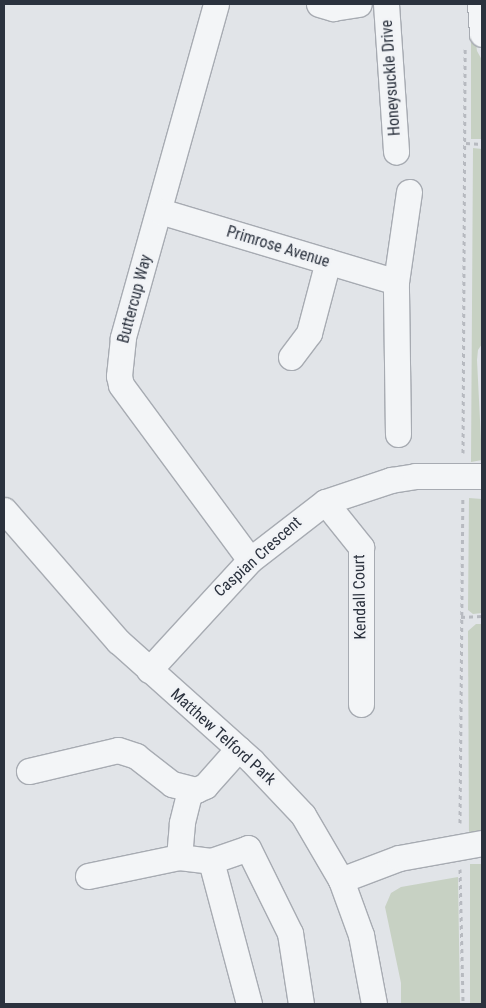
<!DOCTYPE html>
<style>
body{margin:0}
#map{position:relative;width:486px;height:1008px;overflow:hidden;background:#e1e4e8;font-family:"Roboto Condensed",sans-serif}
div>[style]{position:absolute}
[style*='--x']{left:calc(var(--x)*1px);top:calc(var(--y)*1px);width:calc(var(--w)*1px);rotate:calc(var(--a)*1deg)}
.green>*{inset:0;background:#c7d1c3;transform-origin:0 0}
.path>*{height:3px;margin-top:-1.5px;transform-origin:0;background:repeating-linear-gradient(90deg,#b7bac0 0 4px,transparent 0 8px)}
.roads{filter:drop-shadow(1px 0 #a7abb2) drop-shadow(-1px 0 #a7abb2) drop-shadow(0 1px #a7abb2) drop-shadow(0 -1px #a7abb2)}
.minor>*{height:25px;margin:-12.5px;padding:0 12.5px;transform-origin:12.5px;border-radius:12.5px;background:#f3f5f7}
span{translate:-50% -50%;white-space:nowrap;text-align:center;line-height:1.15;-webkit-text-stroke:5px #f1f3f6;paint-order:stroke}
.street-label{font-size:16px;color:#2b323e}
.frame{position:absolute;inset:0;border:5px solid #2b323e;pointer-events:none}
</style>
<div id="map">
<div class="green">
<i style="clip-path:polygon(475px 36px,477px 51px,482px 60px,482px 139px,471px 139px,471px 37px)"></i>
<i style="clip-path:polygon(473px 148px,482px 149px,482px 344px,478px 350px,477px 360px,482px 460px,471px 462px)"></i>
<i style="clip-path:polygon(469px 498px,482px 499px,482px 613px,473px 614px,468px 610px)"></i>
<i style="clip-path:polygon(476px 624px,482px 624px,482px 834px,469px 834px,468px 631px)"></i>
<i style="left:482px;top:864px;width:140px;height:12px;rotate:90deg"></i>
<i style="clip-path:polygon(458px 877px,460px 1004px,401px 1004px,401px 983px,385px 907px,391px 893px,401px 887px)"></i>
</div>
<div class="path">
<i style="--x:466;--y:143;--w:16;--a:4"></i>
<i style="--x:463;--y:453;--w:404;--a:-89.7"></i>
<i style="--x:461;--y:617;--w:21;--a:-3"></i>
<i style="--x:460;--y:823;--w:324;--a:-89.5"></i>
<i style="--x:460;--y:869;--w:135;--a:88.7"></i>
</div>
<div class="roads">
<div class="minor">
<i style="--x:216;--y:4;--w:347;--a:105.6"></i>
<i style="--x:123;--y:338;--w:38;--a:96"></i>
<i style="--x:119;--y:376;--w:9;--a:77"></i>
<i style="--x:121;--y:385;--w:217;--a:53.6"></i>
<i style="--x:319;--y:4;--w:15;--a:16"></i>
<i style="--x:333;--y:8;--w:26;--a:-9"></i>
<i style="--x:386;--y:4;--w:148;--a:86.1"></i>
<i style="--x:480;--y:4;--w:30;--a:86"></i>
<i style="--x:160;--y:211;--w:246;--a:16.7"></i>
<i style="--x:291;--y:357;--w:30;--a:-53"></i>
<i style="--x:309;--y:333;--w:74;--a:-75.2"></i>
<i style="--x:398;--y:434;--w:152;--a:-90.8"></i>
<i style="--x:396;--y:282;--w:91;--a:-81.8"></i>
<i style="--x:325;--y:502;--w:58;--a:51.3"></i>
<i style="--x:361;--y:547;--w:157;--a:90"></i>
<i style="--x:4;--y:510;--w:174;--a:49"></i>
<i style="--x:118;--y:641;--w:180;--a:41.8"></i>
<i style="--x:252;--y:761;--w:74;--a:46.6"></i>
<i style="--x:303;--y:815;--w:75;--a:59.7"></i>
<i style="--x:341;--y:880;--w:59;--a:70"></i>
<i style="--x:361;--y:935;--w:70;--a:79.3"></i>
<i style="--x:149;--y:670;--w:149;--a:-47.4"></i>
<i style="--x:250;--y:560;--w:95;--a:-37.7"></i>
<i style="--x:325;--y:502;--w:70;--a:-18.4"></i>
<i style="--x:391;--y:480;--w:24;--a:-9"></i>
<i style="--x:415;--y:476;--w:67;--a:0"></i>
<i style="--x:29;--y:771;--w:91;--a:-13.3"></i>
<i style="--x:118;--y:750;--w:19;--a:18"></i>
<i style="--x:136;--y:756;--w:46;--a:37.9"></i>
<i style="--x:172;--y:784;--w:25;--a:14"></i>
<i style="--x:196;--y:790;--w:10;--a:-24"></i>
<i style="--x:205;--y:786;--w:50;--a:-48.3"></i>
<i style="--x:190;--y:790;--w:34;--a:104"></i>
<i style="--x:182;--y:823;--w:34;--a:95"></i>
<i style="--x:179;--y:857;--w:32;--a:7"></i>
<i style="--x:211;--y:861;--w:39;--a:-19"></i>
<i style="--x:248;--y:848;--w:95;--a:63.7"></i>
<i style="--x:290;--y:933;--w:72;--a:81.2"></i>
<i style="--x:211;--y:861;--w:148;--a:75.1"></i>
<i style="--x:88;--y:876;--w:93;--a:-11.8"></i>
<i style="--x:341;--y:880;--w:62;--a:-20.8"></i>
<i style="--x:399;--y:858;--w:84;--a:-10.2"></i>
</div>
</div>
<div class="street-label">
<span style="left:391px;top:78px;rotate:-94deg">Honeysuckle Drive</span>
<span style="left:278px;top:247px;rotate:17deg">Primrose Avenue</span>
<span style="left:135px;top:299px;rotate:-75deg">Buttercup Way</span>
<span style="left:258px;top:557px;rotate:-42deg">Caspian Crescent</span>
<span style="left:360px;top:597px;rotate:-91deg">Kendall Court</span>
<span style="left:223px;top:737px;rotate:42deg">Matthew Telford Park</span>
</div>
<div class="frame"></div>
</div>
